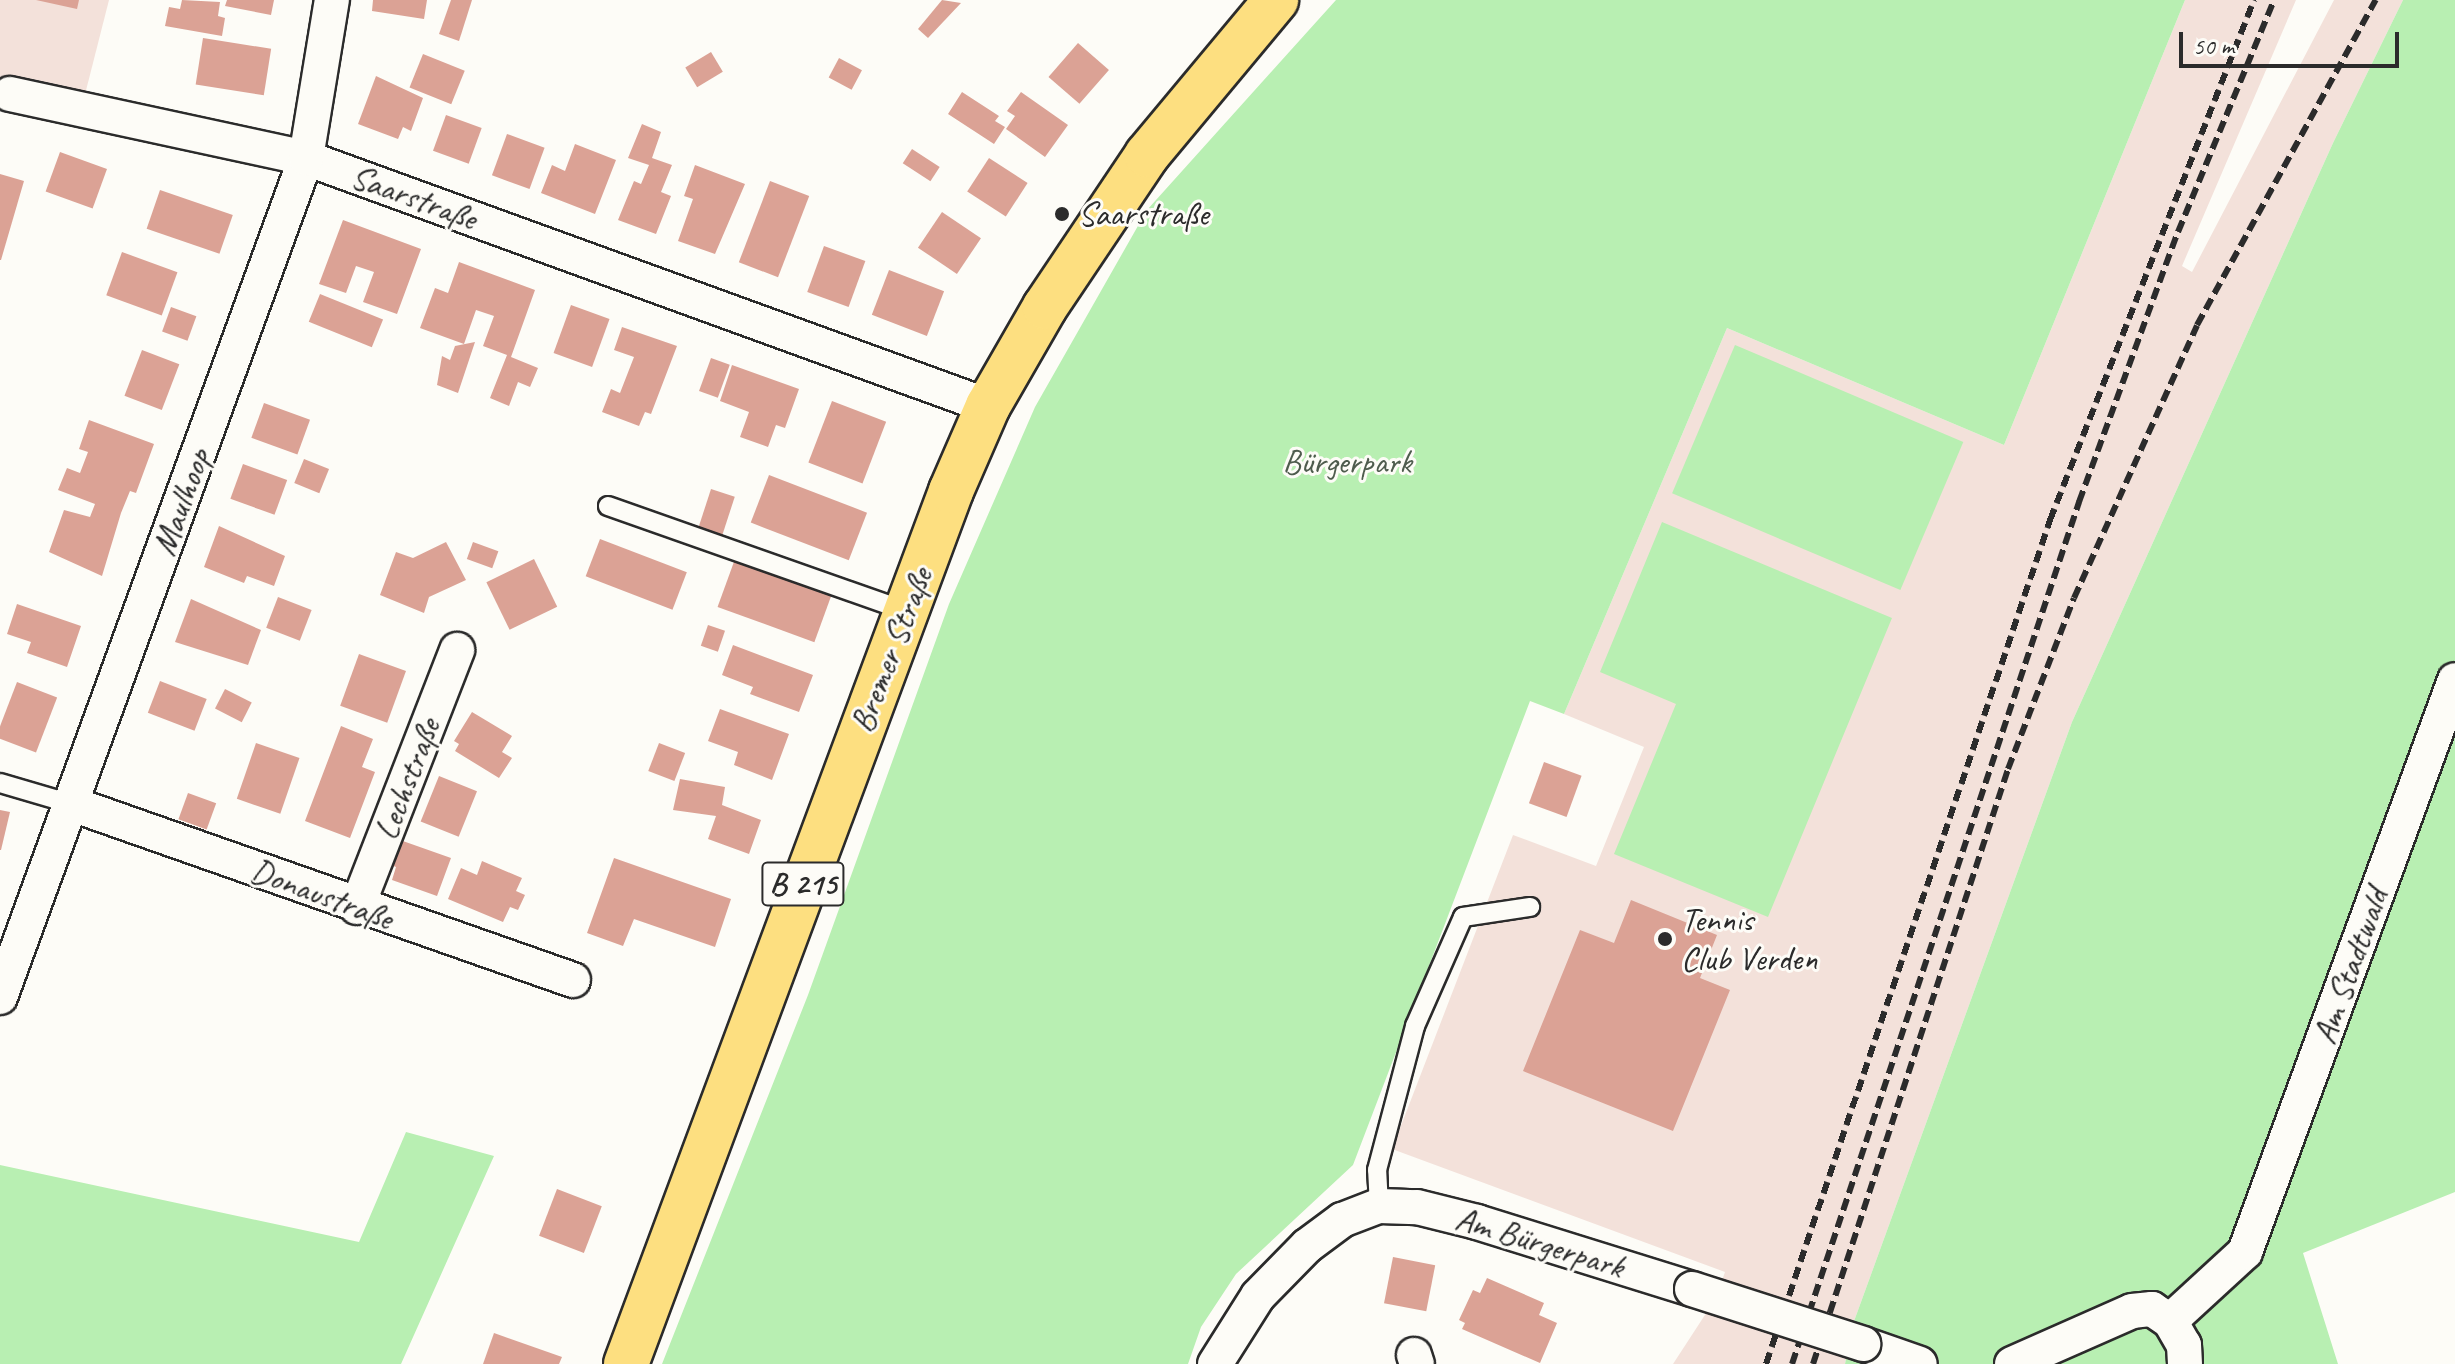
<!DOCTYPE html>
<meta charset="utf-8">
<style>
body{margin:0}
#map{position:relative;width:2455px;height:1364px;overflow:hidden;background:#fdfcf7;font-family:Caveat,sans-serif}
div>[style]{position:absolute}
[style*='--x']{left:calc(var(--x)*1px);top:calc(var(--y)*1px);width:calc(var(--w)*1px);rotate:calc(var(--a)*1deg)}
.built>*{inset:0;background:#f3e1da}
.green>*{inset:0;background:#b8efb2;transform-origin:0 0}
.building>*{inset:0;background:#dba295;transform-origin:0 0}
.roads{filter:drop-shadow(2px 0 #2b2b2b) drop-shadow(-2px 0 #2b2b2b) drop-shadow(0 2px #2b2b2b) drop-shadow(0 -2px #2b2b2b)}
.service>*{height:18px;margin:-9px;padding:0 9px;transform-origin:9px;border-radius:9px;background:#fdfcf7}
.minor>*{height:34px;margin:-17px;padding:0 17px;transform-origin:17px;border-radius:17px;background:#fdfcf7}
.primary>*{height:44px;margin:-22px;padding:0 22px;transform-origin:22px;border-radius:22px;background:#fddf80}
.rail>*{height:6px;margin-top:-3px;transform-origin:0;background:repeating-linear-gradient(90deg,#2b2b2b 0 12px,transparent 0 18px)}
.bridges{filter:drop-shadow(2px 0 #2b2b2b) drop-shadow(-2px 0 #2b2b2b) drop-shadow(0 2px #2b2b2b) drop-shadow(0 -2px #2b2b2b)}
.minor-bridge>*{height:34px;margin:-17px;padding:0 17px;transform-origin:17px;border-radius:17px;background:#fdfcf7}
.dots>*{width:22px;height:22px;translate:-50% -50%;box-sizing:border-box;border:4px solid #fdfcf7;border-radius:50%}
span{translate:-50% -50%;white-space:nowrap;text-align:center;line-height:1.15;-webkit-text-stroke:6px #fdfcf7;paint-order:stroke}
.shield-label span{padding:2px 6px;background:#fdfcf7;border:2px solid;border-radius:6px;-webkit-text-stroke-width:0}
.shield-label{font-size:32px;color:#2b2b2b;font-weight:700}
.street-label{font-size:34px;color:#2b2b2b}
.poi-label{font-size:34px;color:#2b2b2b}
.left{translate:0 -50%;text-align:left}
.park-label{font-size:34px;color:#4e5c4d}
.scale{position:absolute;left:2179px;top:32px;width:220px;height:36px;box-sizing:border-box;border:4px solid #2b2b2b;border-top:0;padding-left:10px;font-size:24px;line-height:28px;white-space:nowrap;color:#2b2b2b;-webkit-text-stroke:6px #fdfcf7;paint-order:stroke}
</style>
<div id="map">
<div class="built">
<i style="clip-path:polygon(0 0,109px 0,79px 118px,0 103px)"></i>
<i style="clip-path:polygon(2185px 0,2296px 0,2182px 266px,2192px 272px,2334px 0,2403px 0,2333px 143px,2072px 722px,1853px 1324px,1845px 1364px,1673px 1364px,1716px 1298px,1725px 1272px,1392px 1149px,1513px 835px,1596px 866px,1644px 747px,1564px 714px,1727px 328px,2004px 445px)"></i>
</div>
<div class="green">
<i style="clip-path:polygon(1336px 0,2185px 0,2004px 445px,1727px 328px,1564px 714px,1530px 701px,1353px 1165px,1236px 1274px,1201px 1327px,1188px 1364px,662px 1364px,808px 995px,949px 604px,1035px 407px,1147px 210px)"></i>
<i style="clip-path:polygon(2403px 0,2455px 0,2455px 1192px,2303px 1253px,2338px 1364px,1845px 1364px,1853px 1324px,2072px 722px,2333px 143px)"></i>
<i style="left:1735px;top:345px;width:248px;height:161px;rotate:23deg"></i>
<i style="clip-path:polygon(1662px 522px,1892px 618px,1768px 917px,1614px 854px,1676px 704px,1600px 672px)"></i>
<i style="clip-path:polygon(406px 1132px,494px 1156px,401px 1364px,0 1364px,0 1165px,359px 1242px)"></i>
</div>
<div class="building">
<i style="clip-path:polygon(36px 0,79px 0,77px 9px)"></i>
<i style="clip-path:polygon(182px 0,220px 2px,218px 16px,225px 18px,222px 36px,165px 26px,169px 7px,180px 9px)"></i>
<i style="clip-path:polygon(227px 0,274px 0,271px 15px,225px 6px)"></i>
<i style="clip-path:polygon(373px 0,427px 0,424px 19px,372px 11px)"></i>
<i style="clip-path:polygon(451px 0,472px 0,459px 41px,439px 34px)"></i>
<i style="clip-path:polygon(942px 0,961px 3px,928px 38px,918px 29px)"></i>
<i style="left:203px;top:38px;width:69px;height:47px;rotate:9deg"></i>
<i style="left:1078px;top:43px;width:41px;height:45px;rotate:41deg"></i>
<i style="left:711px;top:52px;width:23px;height:30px;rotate:59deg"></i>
<i style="left:423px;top:54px;width:45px;height:36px;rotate:22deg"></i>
<i style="left:839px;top:58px;width:26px;height:22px;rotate:28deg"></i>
<i style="clip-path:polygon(376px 76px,423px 98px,411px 131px,403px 127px,398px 139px,358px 124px)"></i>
<i style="clip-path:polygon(962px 92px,999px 116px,995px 121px,1005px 127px,994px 144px,948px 114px)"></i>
<i style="clip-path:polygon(1021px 92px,1068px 125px,1045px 157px,1006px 129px,1015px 116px,1007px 111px)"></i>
<i style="left:446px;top:115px;width:38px;height:38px;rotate:20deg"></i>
<i style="clip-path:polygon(642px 124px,661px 132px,652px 158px,672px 165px,661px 192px,671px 196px,656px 234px,618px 220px,634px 181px,641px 184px,649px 165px,628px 158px)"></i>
<i style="left:507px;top:134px;width:40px;height:44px;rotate:20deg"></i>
<i style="clip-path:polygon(575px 144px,616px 160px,595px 214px,541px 193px,552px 165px,565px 171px)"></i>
<i style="left:912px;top:149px;width:33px;height:17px;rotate:33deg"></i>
<i style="left:60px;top:152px;width:50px;height:42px;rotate:20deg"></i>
<i style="left:989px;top:158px;width:46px;height:40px;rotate:33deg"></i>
<i style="clip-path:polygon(695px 165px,745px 184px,715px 254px,678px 241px,693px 199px,684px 196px)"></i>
<i style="clip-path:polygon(0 174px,24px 181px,1px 260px,0 260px)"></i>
<i style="left:770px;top:181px;width:42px;height:87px;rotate:21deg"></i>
<i style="left:160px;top:190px;width:77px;height:41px;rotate:19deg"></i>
<i style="left:942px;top:212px;width:47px;height:43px;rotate:34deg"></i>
<i style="clip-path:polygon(343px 220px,421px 249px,397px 314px,363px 302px,374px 272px,356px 266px,346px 293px,319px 284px)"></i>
<i style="left:824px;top:246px;width:44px;height:49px;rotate:20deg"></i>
<i style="left:122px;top:252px;width:59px;height:46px;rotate:20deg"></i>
<i style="clip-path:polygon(459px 262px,535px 290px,511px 357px,538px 368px,530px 387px,518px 382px,509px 406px,490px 398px,507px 355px,483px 346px,494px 316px,476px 310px,464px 344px,420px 328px,435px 288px,448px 293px)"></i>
<i style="left:889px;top:270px;width:59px;height:48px;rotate:21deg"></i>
<i style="left:320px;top:294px;width:68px;height:30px;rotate:22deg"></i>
<i style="left:571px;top:305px;width:41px;height:51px;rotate:20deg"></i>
<i style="left:171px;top:307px;width:27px;height:26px;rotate:20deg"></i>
<i style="clip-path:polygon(622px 327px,677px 346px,651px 414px,645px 412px,639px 426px,602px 412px,611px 389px,620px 393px,634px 357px,614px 350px)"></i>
<i style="clip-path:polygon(475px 342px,458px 393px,437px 385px,442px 356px,450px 360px,455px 346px)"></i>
<i style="left:142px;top:350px;width:40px;height:49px;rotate:21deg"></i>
<i style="left:711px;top:358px;width:20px;height:35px;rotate:20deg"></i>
<i style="clip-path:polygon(732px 365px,799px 389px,785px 428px,776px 425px,768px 447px,740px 437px,749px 412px,720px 401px)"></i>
<i style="left:832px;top:401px;width:58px;height:66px;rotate:21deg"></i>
<i style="left:264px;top:403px;width:49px;height:37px;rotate:20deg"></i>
<i style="clip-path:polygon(89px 420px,154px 444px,136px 493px,130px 491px,121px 513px,102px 576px,49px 552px,64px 510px,90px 517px,95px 504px,58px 490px,67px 468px,80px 473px,88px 452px,79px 449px)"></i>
<i style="left:304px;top:459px;width:27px;height:26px;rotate:22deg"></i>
<i style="left:243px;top:464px;width:47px;height:37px;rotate:20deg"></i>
<i style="left:769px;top:475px;width:105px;height:51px;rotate:21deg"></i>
<i style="left:711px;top:489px;width:25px;height:41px;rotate:18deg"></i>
<i style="clip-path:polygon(219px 526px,285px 556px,274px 586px,247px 576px,244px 583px,204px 567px)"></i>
<i style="left:600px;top:539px;width:93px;height:40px;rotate:21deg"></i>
<i style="clip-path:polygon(446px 542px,466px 580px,429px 597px,424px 613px,380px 595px,396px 552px,413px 558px)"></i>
<i style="left:473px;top:542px;width:27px;height:18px;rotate:20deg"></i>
<i style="left:534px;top:559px;width:53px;height:53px;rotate:64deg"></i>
<i style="left:735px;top:559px;width:103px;height:51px;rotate:20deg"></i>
<i style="left:278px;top:597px;width:36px;height:33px;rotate:21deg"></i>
<i style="clip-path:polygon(191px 599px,261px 630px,248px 665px,175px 642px)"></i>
<i style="clip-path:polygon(17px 604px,81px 626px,67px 667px,27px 653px,31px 642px,7px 634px)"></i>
<i style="left:708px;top:625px;width:18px;height:22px;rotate:19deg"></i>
<i style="clip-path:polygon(733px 645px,813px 675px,799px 712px,750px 694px,753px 687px,722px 675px)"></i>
<i style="left:359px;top:654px;width:50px;height:55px;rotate:20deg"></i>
<i style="left:160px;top:681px;width:50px;height:34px;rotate:21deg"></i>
<i style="left:17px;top:682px;width:43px;height:59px;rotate:21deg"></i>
<i style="left:225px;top:689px;width:30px;height:22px;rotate:27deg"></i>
<i style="clip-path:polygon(720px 709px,789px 734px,772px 780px,734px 765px,738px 752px,708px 741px)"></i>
<i style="clip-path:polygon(472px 712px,512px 736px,502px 752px,512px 758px,499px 778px,455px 751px,459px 744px,454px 741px)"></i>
<i style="clip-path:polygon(341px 726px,373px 739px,362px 767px,375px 772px,350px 838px,305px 821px)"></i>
<i style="left:256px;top:743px;width:46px;height:59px;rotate:19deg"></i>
<i style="left:659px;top:743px;width:28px;height:30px;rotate:21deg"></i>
<i style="left:1544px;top:762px;width:40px;height:44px;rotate:20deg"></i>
<i style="left:439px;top:776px;width:41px;height:49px;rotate:22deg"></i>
<i style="clip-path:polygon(680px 779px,725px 787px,722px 805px,761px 820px,749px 854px,708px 839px,716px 816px,673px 810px)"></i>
<i style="left:188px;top:793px;width:30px;height:28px;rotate:20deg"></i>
<i style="clip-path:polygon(0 810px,10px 812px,1px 850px,0 850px)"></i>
<i style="clip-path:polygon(400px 840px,451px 858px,437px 896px,392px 880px,396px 867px,391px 865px)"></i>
<i style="clip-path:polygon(614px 858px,731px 899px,715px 947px,634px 919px,623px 946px,587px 933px)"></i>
<i style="clip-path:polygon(482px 861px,522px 878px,516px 891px,525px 895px,518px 910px,510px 907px,503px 922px,448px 899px,461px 868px,477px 875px)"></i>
<i style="clip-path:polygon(1631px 900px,1717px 935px,1700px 978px,1730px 990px,1673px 1131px,1523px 1071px,1580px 930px,1614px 943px)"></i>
<i style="left:557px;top:1189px;width:48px;height:50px;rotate:21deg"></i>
<i style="left:1393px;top:1257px;width:43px;height:47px;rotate:11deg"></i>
<i style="clip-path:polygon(1487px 1278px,1544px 1303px,1539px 1315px,1557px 1323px,1540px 1363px,1462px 1329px,1465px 1323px,1459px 1320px,1473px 1290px,1480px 1293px)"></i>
<i style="clip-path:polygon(494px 1333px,562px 1357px,559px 1364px,483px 1364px)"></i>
</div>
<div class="roads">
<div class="service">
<i style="--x:608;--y:506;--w:316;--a:19.4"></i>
<i style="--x:0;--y:783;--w:75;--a:16.3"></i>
<i style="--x:1379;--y:1206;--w:36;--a:-93"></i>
<i style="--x:1377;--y:1170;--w:149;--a:-75.2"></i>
<i style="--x:1415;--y:1026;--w:119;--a:-66.2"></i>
<i style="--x:1463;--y:917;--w:68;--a:-8.5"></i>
</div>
<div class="minor">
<i style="--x:10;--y:94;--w:303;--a:12.2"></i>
<i style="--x:306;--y:158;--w:726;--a:19.98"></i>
<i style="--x:72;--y:804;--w:531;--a:19.36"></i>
<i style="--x:357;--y:907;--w:276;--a:-68.7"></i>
<i style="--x:0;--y:997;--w:893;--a:-69.96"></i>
<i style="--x:306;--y:158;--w:160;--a:-80.7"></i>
<i style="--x:2170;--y:1321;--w:102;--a:-42.6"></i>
<i style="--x:2245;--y:1252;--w:609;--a:-69.84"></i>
<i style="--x:1863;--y:1344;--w:60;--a:19.3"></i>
<i style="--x:1414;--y:1355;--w:9;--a:72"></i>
<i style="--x:1215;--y:1364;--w:80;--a:-57.7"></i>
<i style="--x:1258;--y:1296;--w:70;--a:-45.6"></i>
<i style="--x:1307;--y:1246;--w:44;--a:-36.6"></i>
<i style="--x:1342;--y:1220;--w:40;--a:-21"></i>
<i style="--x:1379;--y:1206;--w:38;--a:2"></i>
<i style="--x:1417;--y:1207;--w:62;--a:14"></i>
<i style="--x:1477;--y:1222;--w:225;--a:17.3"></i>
<i style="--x:2012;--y:1364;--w:131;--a:-23.8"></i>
<i style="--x:2132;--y:1311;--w:20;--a:-6"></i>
<i style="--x:2152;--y:1309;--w:22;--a:34"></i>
<i style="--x:2170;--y:1321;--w:28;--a:60"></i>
<i style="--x:2184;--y:1345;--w:19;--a:87"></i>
</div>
<div class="primary">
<i style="--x:626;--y:1364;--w:932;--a:-69.58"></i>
<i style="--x:951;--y:491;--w:93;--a:-66.5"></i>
<i style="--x:988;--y:406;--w:114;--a:-60.1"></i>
<i style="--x:1045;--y:307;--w:183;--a:-56.1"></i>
<i style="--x:1147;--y:155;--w:202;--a:-50.2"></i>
</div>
</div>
<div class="rail">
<i style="--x:1766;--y:1364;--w:891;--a:-71.4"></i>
<i style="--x:2050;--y:520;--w:559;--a:-68.58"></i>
<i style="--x:1792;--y:1364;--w:909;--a:-71.58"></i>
<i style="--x:2079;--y:502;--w:288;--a:-69.9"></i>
<i style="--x:2178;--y:232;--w:251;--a:-67.5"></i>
<i style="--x:1813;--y:1364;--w:626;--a:-71.85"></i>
<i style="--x:2008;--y:769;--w:183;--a:-68.9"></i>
<i style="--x:2074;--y:598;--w:299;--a:-65.7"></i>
<i style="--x:2197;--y:325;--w:371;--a:-61.2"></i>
</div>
<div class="bridges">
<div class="minor-bridge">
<i style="--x:1692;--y:1289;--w:180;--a:17.8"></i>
</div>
</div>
<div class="dots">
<i style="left:1062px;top:214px;background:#2b2b2b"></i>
<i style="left:1665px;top:939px;background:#2b2b2b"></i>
</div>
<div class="shield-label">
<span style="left:803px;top:884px">B 215</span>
</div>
<div class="street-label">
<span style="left:414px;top:197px;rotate:20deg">Saarstraße</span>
<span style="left:181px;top:502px;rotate:-70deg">Maulhoop</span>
<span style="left:891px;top:650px;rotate:-69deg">Bremer Straße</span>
<span style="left:407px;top:779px;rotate:-69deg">Lechstraße</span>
<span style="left:322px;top:894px;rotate:20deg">Donaustraße</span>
<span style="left:2350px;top:966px;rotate:-70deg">Am Stadtwald</span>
<span style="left:1540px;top:1242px;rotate:17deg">Am Bürgerpark</span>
</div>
<div class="poi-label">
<span class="left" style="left:1078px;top:214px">Saarstraße</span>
<span class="left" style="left:1681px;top:939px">Tennis<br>Club Verden</span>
</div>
<div class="park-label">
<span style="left:1347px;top:462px">Bürgerpark</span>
</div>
<div class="scale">50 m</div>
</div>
